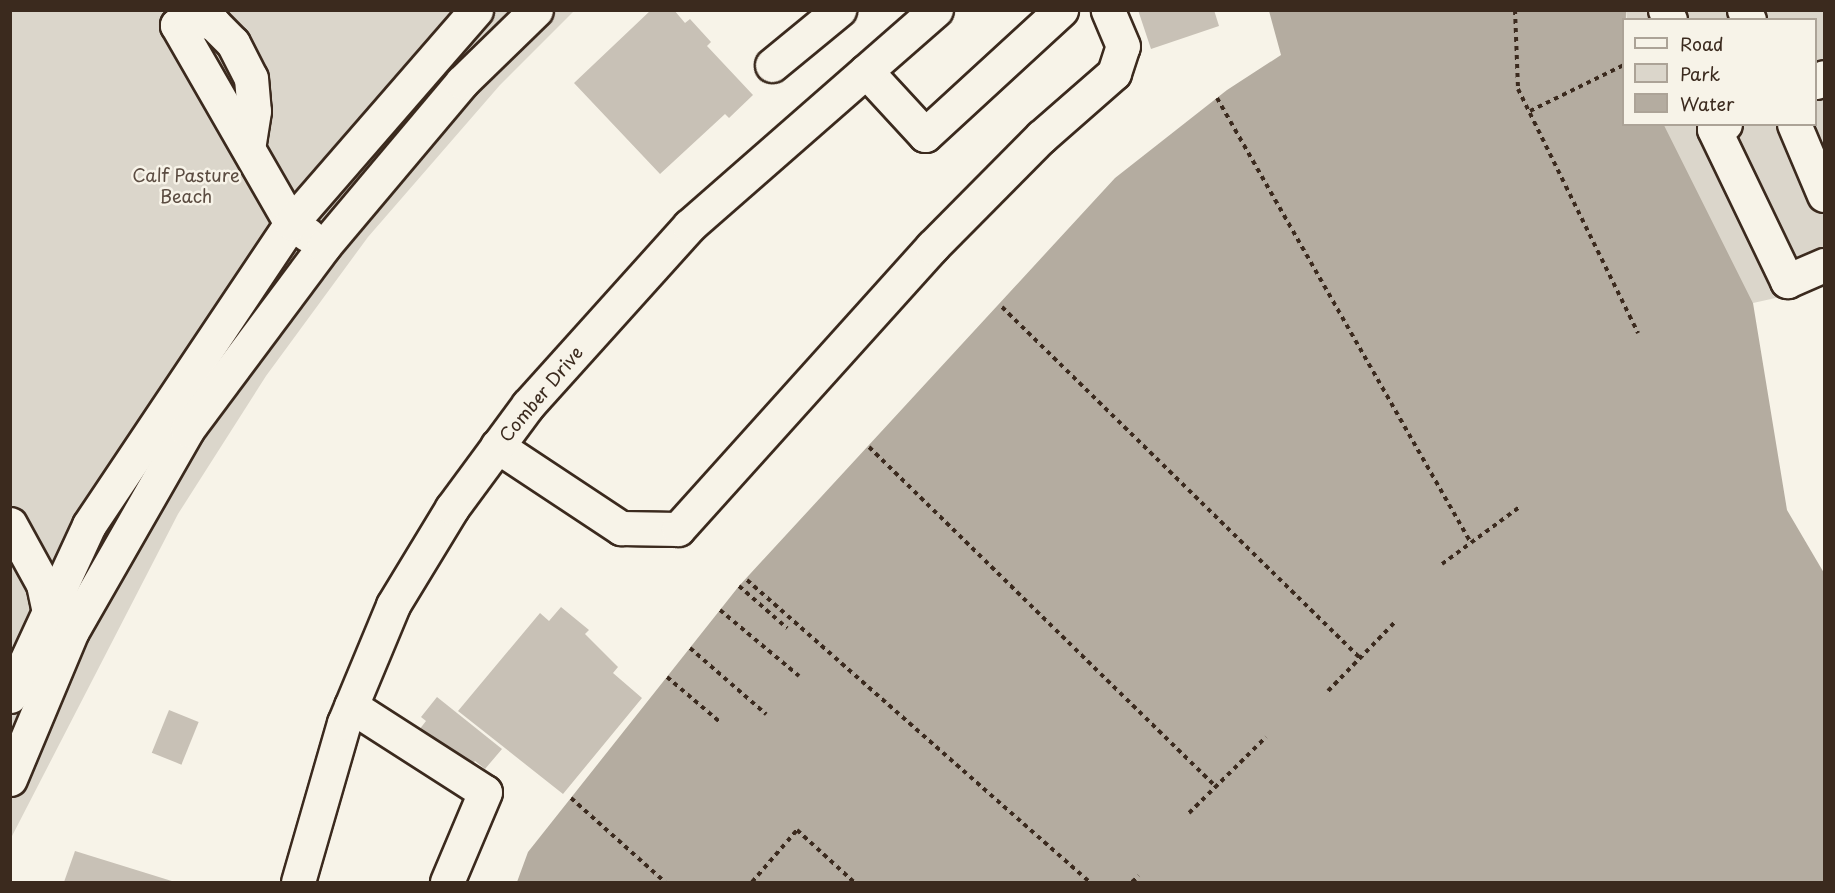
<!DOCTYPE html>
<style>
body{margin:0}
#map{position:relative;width:1835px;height:893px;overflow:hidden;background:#f7f3e8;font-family:"Playpen Sans",sans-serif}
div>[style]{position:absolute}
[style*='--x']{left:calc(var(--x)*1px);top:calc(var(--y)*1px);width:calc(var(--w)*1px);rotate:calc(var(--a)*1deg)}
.green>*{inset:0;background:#dbd6cb}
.water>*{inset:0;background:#b4aca0}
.building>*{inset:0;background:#c8c1b6;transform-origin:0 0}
.path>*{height:4px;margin-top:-2px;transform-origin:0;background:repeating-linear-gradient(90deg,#3b2a1e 0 4.5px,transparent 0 9px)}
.roads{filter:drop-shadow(2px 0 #3b2a1e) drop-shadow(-2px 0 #3b2a1e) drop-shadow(0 2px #3b2a1e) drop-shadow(0 -2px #3b2a1e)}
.minor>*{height:33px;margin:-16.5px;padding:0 16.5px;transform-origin:16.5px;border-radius:16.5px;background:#f7f3e8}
span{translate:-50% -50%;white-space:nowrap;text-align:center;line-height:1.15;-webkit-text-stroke:5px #f7f3e8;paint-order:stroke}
.park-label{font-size:18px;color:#5b4c41}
.street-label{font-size:18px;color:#3b2a1e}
.frame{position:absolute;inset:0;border:12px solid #3b2a1e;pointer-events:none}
.legend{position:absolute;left:1622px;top:18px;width:195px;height:108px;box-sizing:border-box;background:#f7f3e8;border:2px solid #aca397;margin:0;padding:8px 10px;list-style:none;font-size:18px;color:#3b2a1e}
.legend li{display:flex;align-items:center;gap:12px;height:30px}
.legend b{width:30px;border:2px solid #aca397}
</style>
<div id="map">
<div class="green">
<i style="clip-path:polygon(11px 11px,574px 11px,500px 85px,368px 237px,266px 376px,178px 514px,11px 838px)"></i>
<i style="clip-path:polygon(1626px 11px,1824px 11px,1824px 287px,1753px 303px,1664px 125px,1816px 124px,1816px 20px,1627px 20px)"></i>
</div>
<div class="water">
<i style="clip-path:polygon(1269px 11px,1626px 11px,1624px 124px,1664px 125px,1753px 303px,1787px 510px,1824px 573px,1824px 882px,517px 882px,528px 852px,739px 586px,1115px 178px,1227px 90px,1281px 55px)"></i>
</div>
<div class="building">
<i style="clip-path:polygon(651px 10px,674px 10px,685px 23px,690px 19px,711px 42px,707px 46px,753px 95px,729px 118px,725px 114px,660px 174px,574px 83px)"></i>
<i style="clip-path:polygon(1138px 10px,1214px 10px,1219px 26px,1151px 49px)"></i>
<i style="clip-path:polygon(561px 607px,589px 630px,585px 634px,618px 667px,613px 673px,642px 698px,563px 794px,458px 711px,540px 613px,549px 621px)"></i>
<i style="clip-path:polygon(437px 697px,502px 749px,485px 769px,475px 761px,467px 769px,419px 730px,426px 721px,421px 717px)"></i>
<i style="left:169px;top:710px;width:32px;height:46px;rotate:22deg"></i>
<i style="clip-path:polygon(75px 851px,175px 882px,64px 882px)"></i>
</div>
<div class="path">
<i style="--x:1515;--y:10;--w:79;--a:87.8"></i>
<i style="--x:1518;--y:89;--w:272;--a:63.8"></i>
<i style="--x:1217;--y:98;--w:512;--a:60.28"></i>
<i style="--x:1530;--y:111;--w:105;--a:-26.1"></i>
<i style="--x:1002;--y:307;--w:501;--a:44.43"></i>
<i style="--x:869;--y:447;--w:486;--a:44.4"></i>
<i style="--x:1442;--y:564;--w:98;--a:-36.3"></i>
<i style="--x:747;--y:580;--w:456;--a:41.4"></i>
<i style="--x:739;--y:586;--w:64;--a:41.2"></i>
<i style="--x:720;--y:610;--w:103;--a:39.9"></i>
<i style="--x:690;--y:648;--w:101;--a:41"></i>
<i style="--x:667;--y:677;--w:71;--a:40.4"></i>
<i style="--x:1328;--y:691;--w:95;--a:-45.9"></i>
<i style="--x:571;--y:798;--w:126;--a:41.8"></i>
<i style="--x:1189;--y:813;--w:108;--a:-44.6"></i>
<i style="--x:752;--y:882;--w:69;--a:-49.1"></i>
<i style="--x:797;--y:830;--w:77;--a:42.4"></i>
<i style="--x:1132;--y:882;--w:9;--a:-41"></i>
</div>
<div class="roads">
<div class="minor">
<i style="--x:184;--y:10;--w:9;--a:58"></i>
<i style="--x:189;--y:18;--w:14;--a:150"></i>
<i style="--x:177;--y:25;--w:228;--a:60.1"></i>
<i style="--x:291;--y:223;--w:21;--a:35"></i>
<i style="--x:1665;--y:10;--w:11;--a:63"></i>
<i style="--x:1744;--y:10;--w:11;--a:63"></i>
<i style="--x:189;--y:18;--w:25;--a:12"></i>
<i style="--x:213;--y:23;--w:28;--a:45"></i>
<i style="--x:233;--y:43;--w:39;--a:63"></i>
<i style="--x:251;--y:78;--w:33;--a:85"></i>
<i style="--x:254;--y:111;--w:37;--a:99"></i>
<i style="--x:772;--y:65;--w:87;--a:-39.4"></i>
<i style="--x:866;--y:71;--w:87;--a:47.3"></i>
<i style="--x:925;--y:135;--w:185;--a:-42.6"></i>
<i style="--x:1816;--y:82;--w:9;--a:-32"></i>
<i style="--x:1725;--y:124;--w:12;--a:156"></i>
<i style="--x:1714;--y:129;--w:169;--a:64.3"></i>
<i style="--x:1787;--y:281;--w:40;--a:-23.4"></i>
<i style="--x:1794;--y:124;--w:77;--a:67.1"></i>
<i style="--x:497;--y:446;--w:149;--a:33.5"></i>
<i style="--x:621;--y:528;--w:57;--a:1"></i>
<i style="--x:678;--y:529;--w:380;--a:-48"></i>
<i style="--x:932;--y:247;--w:155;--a:-45.3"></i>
<i style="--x:1041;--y:137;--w:97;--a:-41.2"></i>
<i style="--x:1114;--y:73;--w:28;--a:-72"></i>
<i style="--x:1123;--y:46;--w:39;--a:-113"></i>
<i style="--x:10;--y:524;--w:68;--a:61.2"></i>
<i style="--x:43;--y:584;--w:30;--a:78"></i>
<i style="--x:10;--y:696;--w:188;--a:-65.2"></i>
<i style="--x:89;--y:525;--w:363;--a:-56.2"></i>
<i style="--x:291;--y:223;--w:282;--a:-49"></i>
<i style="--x:351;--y:706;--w:159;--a:32.7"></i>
<i style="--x:485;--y:792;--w:98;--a:112.9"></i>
<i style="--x:10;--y:779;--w:160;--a:-67.3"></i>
<i style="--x:72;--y:631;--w:232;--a:-60.2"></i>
<i style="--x:187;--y:430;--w:229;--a:-53.3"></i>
<i style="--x:324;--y:246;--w:214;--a:-49.9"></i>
<i style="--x:462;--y:82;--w:103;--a:-44.2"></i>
<i style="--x:298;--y:882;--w:166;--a:-73.9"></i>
<i style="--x:344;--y:723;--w:128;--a:-67.4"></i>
<i style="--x:393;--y:605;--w:114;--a:-58.7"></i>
<i style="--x:452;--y:508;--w:128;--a:-53.6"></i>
<i style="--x:528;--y:405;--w:241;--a:-48"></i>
<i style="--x:689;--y:226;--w:328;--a:-41.2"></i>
</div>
</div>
<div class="park-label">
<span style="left:186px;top:186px">Calf Pasture<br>Beach</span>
</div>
<div class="street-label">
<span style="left:541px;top:394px;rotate:-50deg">Comber Drive</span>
</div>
<div class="frame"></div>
<ul class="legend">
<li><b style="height:8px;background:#f7f3e8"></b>Road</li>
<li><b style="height:16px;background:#dbd6cb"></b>Park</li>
<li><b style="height:16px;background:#b4aca0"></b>Water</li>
</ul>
</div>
